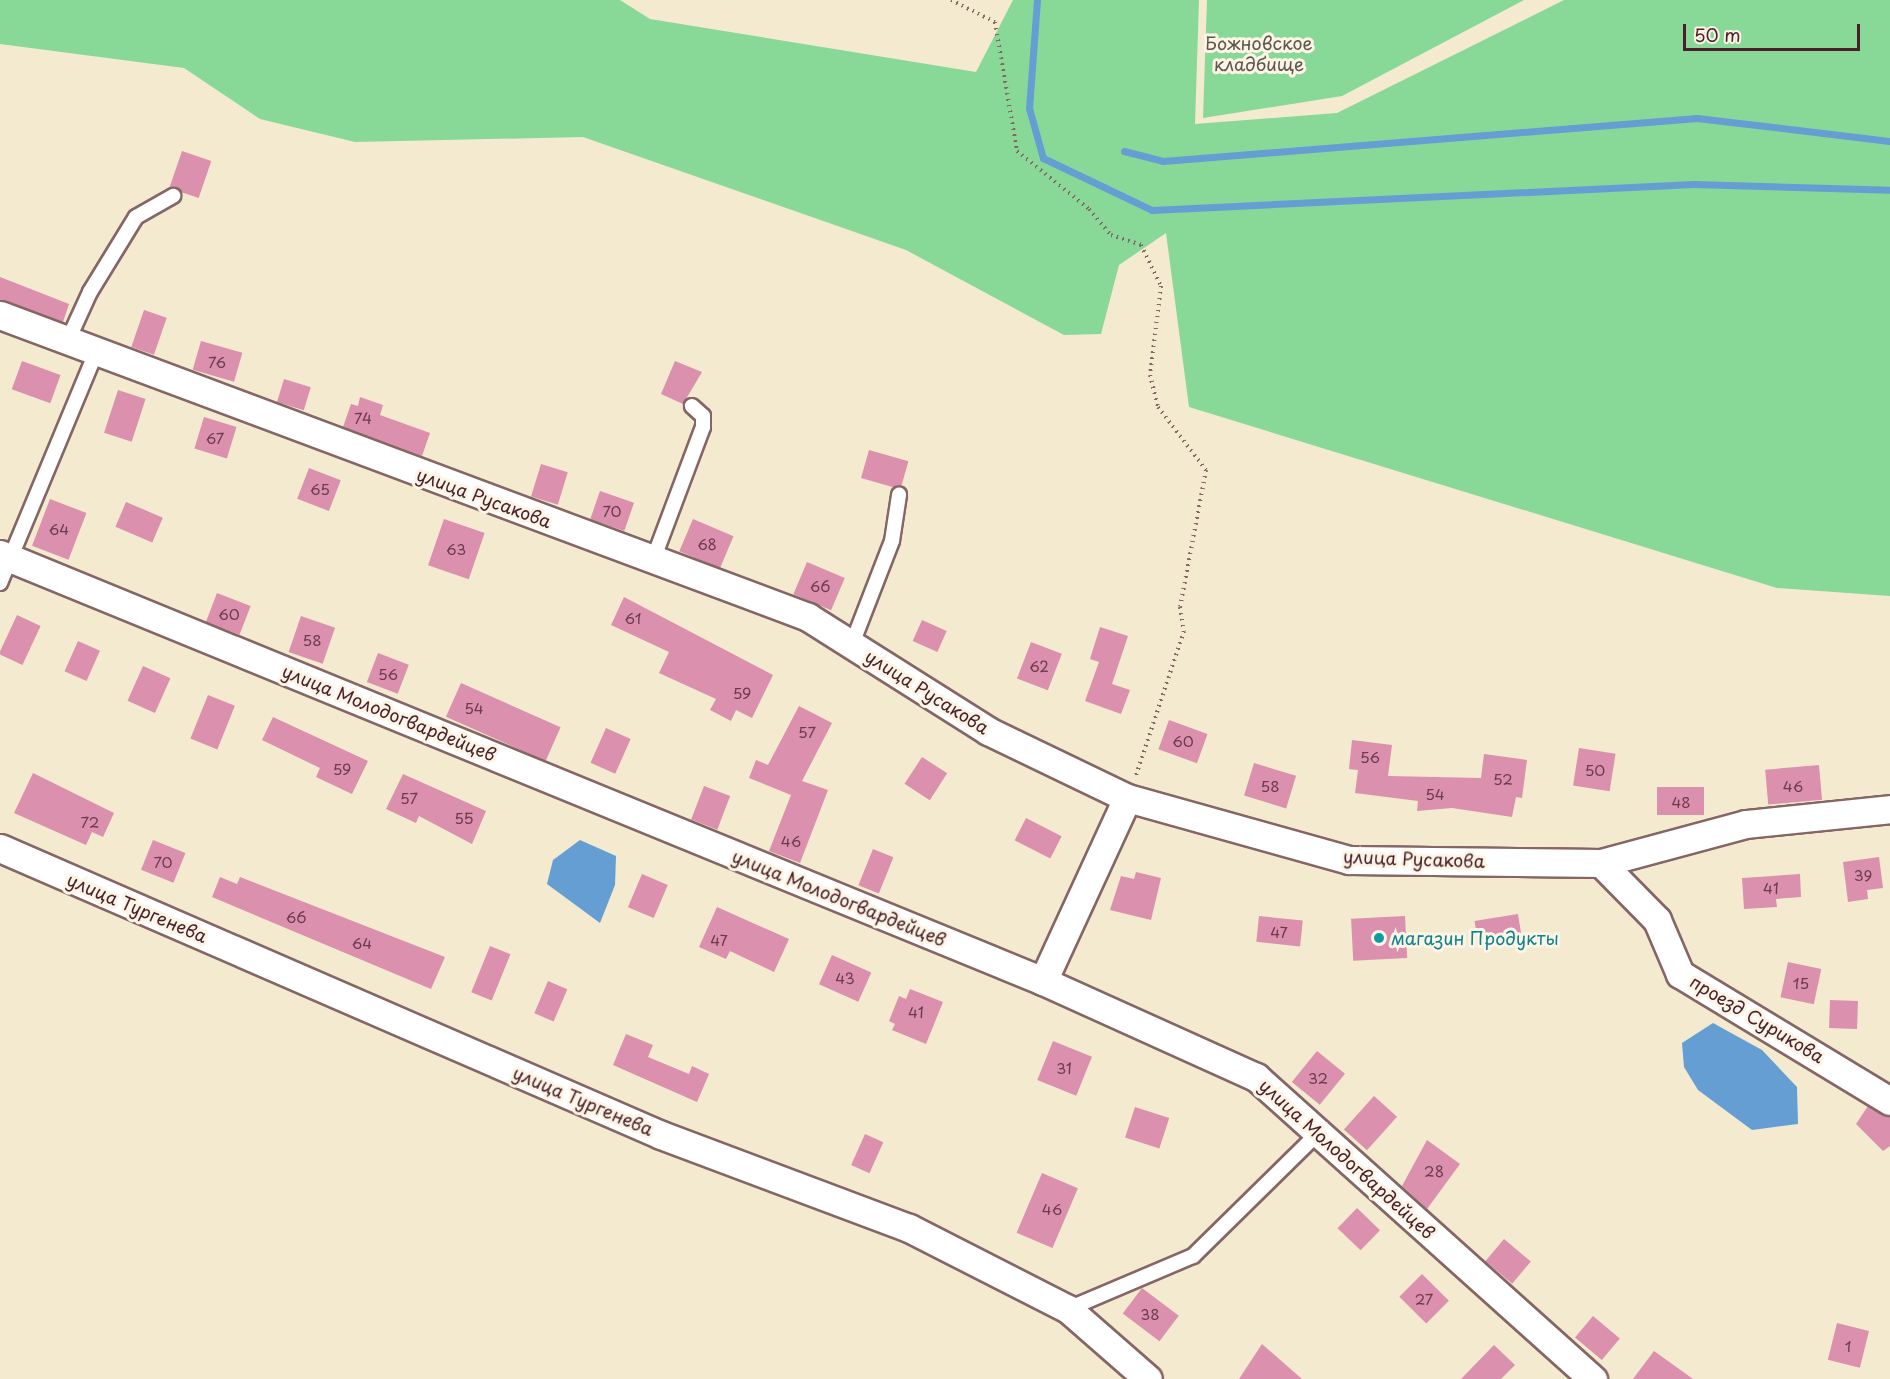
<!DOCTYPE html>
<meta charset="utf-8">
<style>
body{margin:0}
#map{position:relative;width:1890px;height:1379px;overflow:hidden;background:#f3ead0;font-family:"Playpen Sans",sans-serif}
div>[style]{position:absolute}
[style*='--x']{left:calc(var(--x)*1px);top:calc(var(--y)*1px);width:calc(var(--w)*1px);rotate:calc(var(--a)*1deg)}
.green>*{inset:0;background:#88d898}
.water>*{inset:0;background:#659ed3}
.stream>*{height:7px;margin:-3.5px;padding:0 3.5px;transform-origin:3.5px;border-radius:3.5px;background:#659ed3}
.building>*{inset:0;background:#db90ad;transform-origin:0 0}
.path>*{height:4px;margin-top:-2px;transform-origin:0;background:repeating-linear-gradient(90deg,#856665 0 1.5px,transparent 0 6px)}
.roads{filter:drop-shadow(2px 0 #856665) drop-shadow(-2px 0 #856665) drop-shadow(0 2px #856665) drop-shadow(0 -2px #856665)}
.service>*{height:14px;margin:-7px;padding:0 7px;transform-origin:7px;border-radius:7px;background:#fff}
.minor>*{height:27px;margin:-13.5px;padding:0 13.5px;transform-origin:13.5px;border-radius:13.5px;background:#fff}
.dots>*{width:16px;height:16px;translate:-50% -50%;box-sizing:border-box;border:3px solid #fcf5e5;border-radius:50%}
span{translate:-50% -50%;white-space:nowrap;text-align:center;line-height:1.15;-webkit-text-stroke:6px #fcf5e5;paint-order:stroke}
.number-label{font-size:15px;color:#6e3b4c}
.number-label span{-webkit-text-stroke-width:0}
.park-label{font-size:18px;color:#5d564c}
.street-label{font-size:18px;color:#4a1f2b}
.culture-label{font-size:18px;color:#0d838f}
.left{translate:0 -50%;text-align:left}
.scale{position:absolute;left:1683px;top:24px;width:177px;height:27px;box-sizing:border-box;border:3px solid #4a1f2b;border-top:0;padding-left:8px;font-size:18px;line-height:21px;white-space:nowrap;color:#4a1f2b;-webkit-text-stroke:4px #fcf5e5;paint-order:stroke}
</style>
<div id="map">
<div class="green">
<i style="clip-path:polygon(0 0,620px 0,650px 19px,976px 72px,1013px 0,1199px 0,1195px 124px,1337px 113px,1564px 0,1890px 0,1890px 596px,1777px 588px,1189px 407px,1166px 233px,1119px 265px,1101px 334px,1064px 335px,906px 250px,583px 137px,355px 142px,260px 119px,184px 68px,0 44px)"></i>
<i style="clip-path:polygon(1207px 0,1524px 0,1342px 96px,1203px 118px)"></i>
</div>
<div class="water">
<i style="clip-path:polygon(580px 840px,616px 856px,615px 885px,600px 923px,547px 884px,553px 860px)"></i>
<i style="clip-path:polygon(1713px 1023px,1762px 1050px,1797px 1087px,1798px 1124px,1752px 1130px,1698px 1090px,1684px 1067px,1682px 1043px)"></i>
</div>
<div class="stream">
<i style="--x:1037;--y:0;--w:108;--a:94.2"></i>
<i style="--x:1029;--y:108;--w:52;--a:74.4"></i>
<i style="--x:1043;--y:158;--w:121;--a:25.5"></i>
<i style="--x:1152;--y:210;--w:542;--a:-2.75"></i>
<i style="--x:1693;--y:184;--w:197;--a:1.7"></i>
<i style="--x:1124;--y:151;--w:40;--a:14.4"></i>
<i style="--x:1163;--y:161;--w:536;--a:-4.6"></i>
<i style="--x:1697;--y:118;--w:194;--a:6.8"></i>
</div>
<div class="building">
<i style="left:182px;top:151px;width:31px;height:39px;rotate:19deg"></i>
<i style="clip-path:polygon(0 277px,69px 304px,63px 322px,0 300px)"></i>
<i style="left:144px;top:310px;width:24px;height:39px;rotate:19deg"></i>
<i style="left:201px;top:341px;width:43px;height:30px;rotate:16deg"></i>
<i style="left:22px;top:361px;width:41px;height:30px;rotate:20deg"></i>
<i style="clip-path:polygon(675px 361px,702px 372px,683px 404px,661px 394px)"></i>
<i style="left:284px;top:379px;width:28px;height:24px;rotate:17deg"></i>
<i style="left:118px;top:390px;width:29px;height:45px;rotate:18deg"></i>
<i style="clip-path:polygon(360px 397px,383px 405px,380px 415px,430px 433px,422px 456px,343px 427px,351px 404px,358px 406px)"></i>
<i style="left:204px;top:417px;width:34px;height:33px;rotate:17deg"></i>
<i style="left:869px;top:450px;width:41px;height:29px;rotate:16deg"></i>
<i style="left:541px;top:464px;width:28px;height:34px;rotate:17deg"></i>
<i style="left:309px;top:468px;width:34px;height:33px;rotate:21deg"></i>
<i style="left:600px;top:491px;width:36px;height:30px;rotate:19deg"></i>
<i style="left:50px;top:499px;width:39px;height:50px;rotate:21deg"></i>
<i style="left:126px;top:502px;width:40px;height:27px;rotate:23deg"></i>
<i style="left:444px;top:519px;width:43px;height:49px;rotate:19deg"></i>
<i style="left:693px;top:519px;width:44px;height:35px;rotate:23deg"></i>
<i style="left:807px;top:562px;width:41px;height:35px;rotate:23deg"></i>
<i style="left:217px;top:593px;width:36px;height:31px;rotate:21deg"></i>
<i style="clip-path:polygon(624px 597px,773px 675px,752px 718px,736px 710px,731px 721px,710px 710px,716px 699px,659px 673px,669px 652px,611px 625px)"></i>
<i style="left:17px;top:615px;width:26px;height:43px;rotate:25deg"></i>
<i style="left:301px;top:616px;width:36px;height:38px;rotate:19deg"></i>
<i style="left:922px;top:620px;width:27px;height:23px;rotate:24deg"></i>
<i style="clip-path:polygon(1100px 627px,1128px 636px,1112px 684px,1130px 690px,1121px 714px,1085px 701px,1099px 662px,1090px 659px)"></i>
<i style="left:78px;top:641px;width:24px;height:33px;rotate:24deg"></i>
<i style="left:1031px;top:642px;width:33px;height:39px;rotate:21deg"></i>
<i style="left:378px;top:653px;width:33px;height:31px;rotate:21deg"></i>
<i style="left:143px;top:666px;width:30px;height:38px;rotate:24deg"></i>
<i style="left:461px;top:683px;width:109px;height:37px;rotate:24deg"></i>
<i style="left:208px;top:695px;width:29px;height:47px;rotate:22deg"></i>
<i style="clip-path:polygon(799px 706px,832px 723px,802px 781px,828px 790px,800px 863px,769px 851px,791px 795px,749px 778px,756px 760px,768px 765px)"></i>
<i style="clip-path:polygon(273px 717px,368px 761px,352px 794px,316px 777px,320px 768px,262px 740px)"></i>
<i style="left:1169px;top:720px;width:41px;height:31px;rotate:20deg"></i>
<i style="left:606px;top:728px;width:27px;height:38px;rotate:24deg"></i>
<i style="clip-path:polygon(1352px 740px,1392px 745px,1388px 776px,1481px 778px,1484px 754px,1527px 760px,1522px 798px,1516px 797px,1512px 817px,1452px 808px,1417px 811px,1418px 801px,1355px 793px,1358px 770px,1349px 769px)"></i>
<i style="left:1579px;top:748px;width:37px;height:38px;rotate:9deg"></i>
<i style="left:922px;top:757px;width:30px;height:32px;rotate:33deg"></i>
<i style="left:1254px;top:763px;width:44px;height:34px;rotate:17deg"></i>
<i style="left:1819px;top:765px;width:35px;height:54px;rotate:85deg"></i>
<i style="clip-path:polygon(33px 773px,114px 813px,103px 837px,92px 832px,86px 845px,14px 813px)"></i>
<i style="clip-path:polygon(403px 774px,486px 811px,472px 844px,419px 816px,416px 823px,386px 809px)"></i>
<i style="left:704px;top:786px;width:28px;height:36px;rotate:21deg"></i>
<i style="left:1704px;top:787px;width:28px;height:47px;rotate:90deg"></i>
<i style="left:1026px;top:818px;width:40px;height:25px;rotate:27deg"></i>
<i style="left:153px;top:840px;width:35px;height:32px;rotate:22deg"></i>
<i style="left:873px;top:849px;width:22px;height:39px;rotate:22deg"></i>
<i style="clip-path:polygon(1879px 857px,1883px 888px,1867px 890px,1868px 899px,1848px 902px,1843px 862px)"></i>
<i style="clip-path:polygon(1136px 872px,1161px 878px,1151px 920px,1110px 910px,1121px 876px,1134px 879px)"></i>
<i style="left:642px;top:874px;width:28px;height:36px;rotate:23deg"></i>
<i style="clip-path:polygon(1800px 874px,1801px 897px,1776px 899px,1777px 907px,1744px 909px,1742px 878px)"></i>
<i style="clip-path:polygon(220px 877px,237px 884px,240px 877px,445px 957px,431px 989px,212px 897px)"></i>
<i style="clip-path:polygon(717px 907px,789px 939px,774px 972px,730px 951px,726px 959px,699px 947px)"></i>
<i style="left:1518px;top:914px;width:26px;height:44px;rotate:81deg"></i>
<i style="left:1259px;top:916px;width:44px;height:26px;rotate:6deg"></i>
<i style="left:1405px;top:916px;width:42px;height:54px;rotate:87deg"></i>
<i style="left:490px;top:946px;width:22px;height:50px;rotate:22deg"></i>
<i style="left:832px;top:955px;width:43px;height:32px;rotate:24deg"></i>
<i style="left:1788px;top:962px;width:34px;height:36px;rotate:12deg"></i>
<i style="left:548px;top:981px;width:21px;height:35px;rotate:23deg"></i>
<i style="clip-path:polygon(910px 989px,943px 1002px,926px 1044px,892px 1030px,895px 1024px,889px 1021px,899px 996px,906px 999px)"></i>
<i style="left:1830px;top:1000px;width:28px;height:28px;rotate:2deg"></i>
<i style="clip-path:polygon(626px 1034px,653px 1045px,648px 1057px,689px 1074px,692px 1066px,709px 1074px,697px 1102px,613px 1065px)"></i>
<i style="left:1053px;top:1041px;width:42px;height:42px;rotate:22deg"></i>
<i style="left:1317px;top:1051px;width:36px;height:40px;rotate:39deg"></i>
<i style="left:1374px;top:1096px;width:31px;height:45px;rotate:42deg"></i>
<i style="clip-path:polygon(1868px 1106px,1890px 1117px,1890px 1146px,1883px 1151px,1856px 1124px)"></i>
<i style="left:1135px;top:1107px;width:36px;height:32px;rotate:18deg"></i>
<i style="left:865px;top:1134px;width:20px;height:34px;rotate:24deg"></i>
<i style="clip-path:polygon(1427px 1140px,1460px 1164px,1427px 1209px,1402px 1186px)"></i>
<i style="left:1042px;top:1173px;width:39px;height:65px;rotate:23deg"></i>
<i style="left:1357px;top:1208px;width:32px;height:28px;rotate:44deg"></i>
<i style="left:1504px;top:1239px;width:35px;height:29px;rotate:40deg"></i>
<i style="left:1422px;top:1274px;width:38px;height:32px;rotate:45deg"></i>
<i style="left:1142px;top:1288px;width:46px;height:32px;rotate:37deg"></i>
<i style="left:1593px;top:1316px;width:35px;height:28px;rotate:40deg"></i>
<i style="left:1837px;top:1323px;width:33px;height:38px;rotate:14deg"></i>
<i style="clip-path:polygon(1262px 1344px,1302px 1379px,1239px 1379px)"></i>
<i style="clip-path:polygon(1494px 1345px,1515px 1365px,1501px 1379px,1461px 1379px)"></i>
<i style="clip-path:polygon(1654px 1351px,1693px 1379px,1633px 1379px)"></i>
</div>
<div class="path">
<i style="--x:951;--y:0;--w:49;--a:26.6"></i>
<i style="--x:995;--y:22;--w:131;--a:80.3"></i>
<i style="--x:1017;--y:151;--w:92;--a:38.9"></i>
<i style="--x:1089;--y:209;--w:34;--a:50"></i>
<i style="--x:1111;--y:235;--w:32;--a:18"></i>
<i style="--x:1141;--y:245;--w:46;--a:64"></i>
<i style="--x:1161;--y:286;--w:90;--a:97"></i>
<i style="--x:1150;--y:375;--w:33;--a:76"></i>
<i style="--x:1158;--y:407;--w:79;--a:52.7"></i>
<i style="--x:1206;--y:470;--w:139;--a:100.7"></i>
<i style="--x:1180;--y:607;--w:24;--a:81"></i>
<i style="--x:1184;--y:631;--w:152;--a:108.4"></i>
</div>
<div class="roads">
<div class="service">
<i style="--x:69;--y:338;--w:51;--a:-65.5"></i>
<i style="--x:90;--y:292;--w:88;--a:-58.5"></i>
<i style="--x:136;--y:217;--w:43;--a:-29.6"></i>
<i style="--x:653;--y:560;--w:142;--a:-69.4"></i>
<i style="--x:703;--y:427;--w:11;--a:-90"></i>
<i style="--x:703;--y:416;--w:15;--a:-138"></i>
<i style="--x:0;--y:583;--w:256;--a:-67.4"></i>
<i style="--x:852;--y:644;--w:110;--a:-68.8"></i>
<i style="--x:892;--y:541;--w:47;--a:-81.3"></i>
<i style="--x:1068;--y:1309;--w:136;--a:-23"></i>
<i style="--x:1193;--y:1256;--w:175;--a:-44.5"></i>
</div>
<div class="minor">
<i style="--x:0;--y:315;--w:863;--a:20.49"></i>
<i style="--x:808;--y:617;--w:213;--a:32.3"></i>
<i style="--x:988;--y:731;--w:154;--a:25.7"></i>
<i style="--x:1127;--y:798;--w:230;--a:15.6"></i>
<i style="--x:1349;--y:860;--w:252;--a:0.7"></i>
<i style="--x:1601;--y:863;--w:150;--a:-15.1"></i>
<i style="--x:1746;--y:824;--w:145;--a:-5.9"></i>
<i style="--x:0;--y:554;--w:1127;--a:22.26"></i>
<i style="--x:1043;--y:981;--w:234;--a:24.3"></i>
<i style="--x:1256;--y:1077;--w:453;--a:41.9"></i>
<i style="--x:0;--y:848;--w:721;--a:23.47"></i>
<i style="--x:661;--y:1135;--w:265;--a:20.6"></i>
<i style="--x:909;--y:1228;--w:178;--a:27"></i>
<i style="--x:1068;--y:1309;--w:106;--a:41.2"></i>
<i style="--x:1601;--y:863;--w:80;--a:45.5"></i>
<i style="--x:1657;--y:920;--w:59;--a:66.9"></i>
<i style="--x:1680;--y:974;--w:245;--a:31.2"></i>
<i style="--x:1043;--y:981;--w:201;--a:-65.3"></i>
</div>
</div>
<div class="dots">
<i style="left:1379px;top:938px;background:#0f9aa8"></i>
</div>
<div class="number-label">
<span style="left:217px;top:362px">76</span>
<span style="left:363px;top:418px">74</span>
<span style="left:215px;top:438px">67</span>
<span style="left:320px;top:489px">65</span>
<span style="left:612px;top:511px">70</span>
<span style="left:59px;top:529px">64</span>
<span style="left:707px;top:544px">68</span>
<span style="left:456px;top:549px">63</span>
<span style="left:820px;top:586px">66</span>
<span style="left:229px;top:614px">60</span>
<span style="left:633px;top:618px">61</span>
<span style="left:312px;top:640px">58</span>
<span style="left:1039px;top:666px">62</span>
<span style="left:388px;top:674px">56</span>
<span style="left:742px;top:693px">59</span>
<span style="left:474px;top:708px">54</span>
<span style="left:807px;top:732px">57</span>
<span style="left:1183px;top:741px">60</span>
<span style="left:1370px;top:757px">56</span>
<span style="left:342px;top:769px">59</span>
<span style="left:1595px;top:770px">50</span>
<span style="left:1503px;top:779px">52</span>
<span style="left:1270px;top:786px">58</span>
<span style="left:1793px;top:786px">46</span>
<span style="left:1435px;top:794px">54</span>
<span style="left:409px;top:798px">57</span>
<span style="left:1681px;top:802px">48</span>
<span style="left:464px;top:818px">55</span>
<span style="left:90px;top:822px">72</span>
<span style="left:791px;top:841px">46</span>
<span style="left:163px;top:862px">70</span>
<span style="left:1863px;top:875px">39</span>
<span style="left:1771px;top:888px">41</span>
<span style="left:296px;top:917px">66</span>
<span style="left:1279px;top:932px">47</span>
<span style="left:719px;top:940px">47</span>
<span style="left:362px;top:943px">64</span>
<span style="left:845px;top:978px">43</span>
<span style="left:1801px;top:983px">15</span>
<span style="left:916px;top:1012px">41</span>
<span style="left:1064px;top:1068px">31</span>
<span style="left:1318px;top:1078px">32</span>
<span style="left:1434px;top:1171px">28</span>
<span style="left:1052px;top:1209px">46</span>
<span style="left:1424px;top:1299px">27</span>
<span style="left:1150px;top:1314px">38</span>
<span style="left:1848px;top:1346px">1</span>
</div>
<div class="park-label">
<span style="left:1259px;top:54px">Божновское<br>кладбище</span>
</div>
<div class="street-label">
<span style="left:484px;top:498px;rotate:20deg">улица Русакова</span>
<span style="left:927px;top:692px;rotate:32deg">улица Русакова</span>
<span style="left:389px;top:713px;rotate:22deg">улица Молодогвардейцев</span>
<span style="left:1414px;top:859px;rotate:2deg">улица Русакова</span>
<span style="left:839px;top:898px;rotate:22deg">улица Молодогвардейцев</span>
<span style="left:137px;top:908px;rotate:23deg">улица Тургенева</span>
<span style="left:1757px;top:1019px;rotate:31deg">проезд Сурикова</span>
<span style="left:583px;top:1101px;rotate:23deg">улица Тургенева</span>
<span style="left:1347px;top:1159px;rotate:42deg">улица Молодогвардейцев</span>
</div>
<div class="culture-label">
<span class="left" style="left:1391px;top:938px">магазин Продукты</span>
</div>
<div class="scale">50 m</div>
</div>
